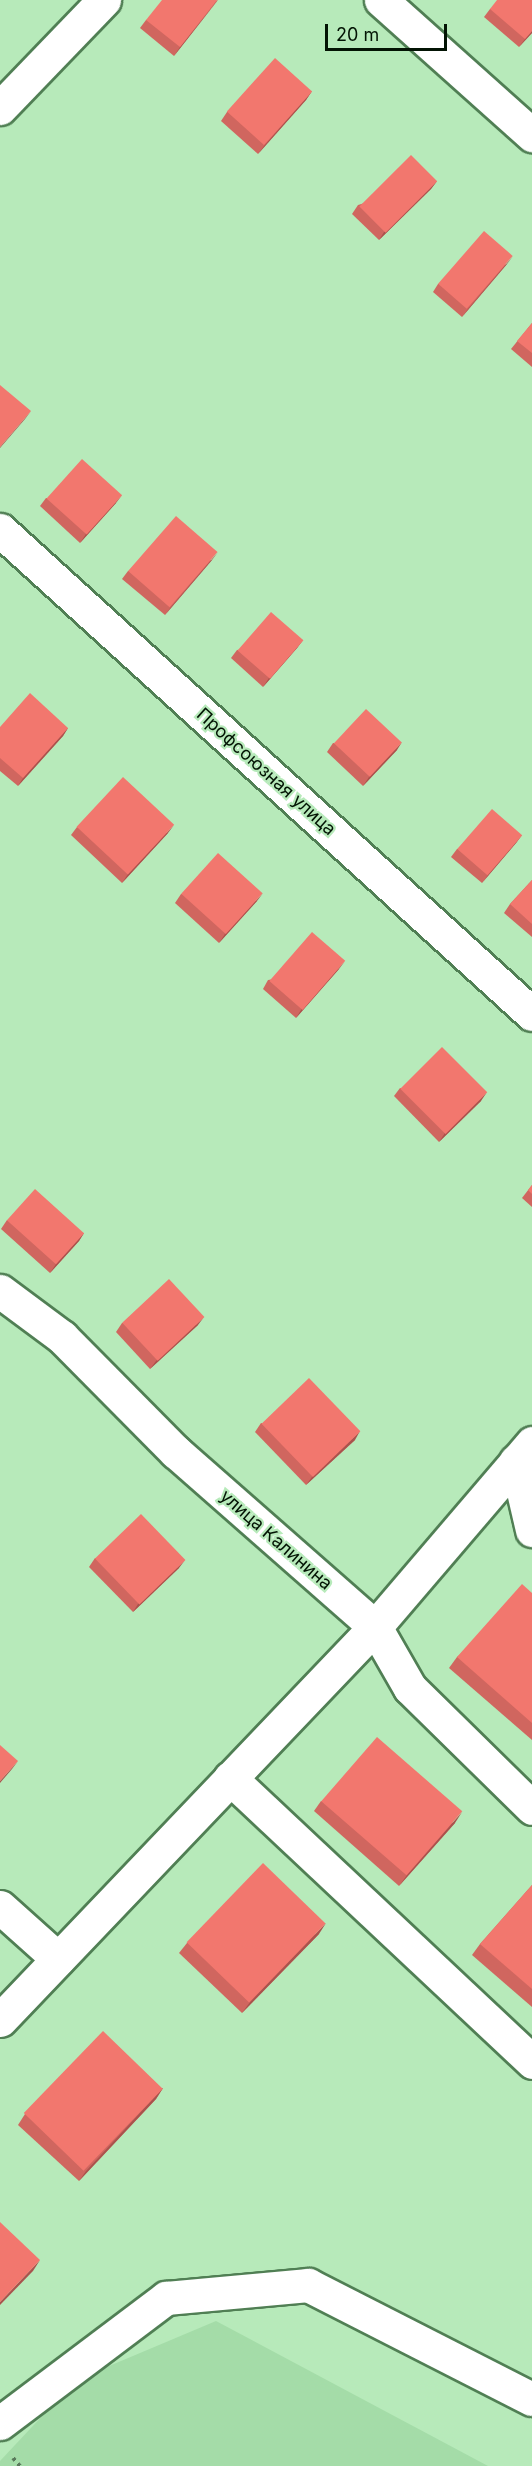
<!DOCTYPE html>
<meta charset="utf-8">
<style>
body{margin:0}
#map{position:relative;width:532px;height:2466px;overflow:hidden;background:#b7eaba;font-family:Inter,sans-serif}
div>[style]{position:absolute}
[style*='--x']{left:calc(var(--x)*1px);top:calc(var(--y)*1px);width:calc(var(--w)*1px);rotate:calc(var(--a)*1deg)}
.built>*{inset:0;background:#a4dca8}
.path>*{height:4px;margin-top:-2px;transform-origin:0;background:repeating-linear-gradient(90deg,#597a5b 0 3px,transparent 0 7.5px)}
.roads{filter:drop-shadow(2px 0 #507f54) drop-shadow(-2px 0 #507f54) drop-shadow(0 2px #507f54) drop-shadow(0 -2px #507f54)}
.minor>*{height:33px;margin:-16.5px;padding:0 16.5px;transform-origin:16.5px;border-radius:16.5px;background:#fff}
.wall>*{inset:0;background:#d0665f}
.shaded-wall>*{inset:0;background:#a9534d}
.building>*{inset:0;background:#f2776e;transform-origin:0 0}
span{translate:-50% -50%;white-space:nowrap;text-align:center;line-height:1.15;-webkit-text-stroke:4.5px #b7eaba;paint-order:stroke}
.street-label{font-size:18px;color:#031404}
.scale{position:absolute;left:325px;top:24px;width:122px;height:27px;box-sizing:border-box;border:3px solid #031404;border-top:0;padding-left:8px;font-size:18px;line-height:21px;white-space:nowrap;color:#031404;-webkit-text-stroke:4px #b7eaba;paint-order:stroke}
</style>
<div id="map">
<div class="built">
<i style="clip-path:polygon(216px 2321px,488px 2466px,0 2466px,0 2461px,76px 2380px)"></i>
</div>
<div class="path">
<i style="--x:13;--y:2458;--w:11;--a:49"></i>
</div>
<div class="roads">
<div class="minor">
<i style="--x:381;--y:0;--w:203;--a:41.8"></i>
<i style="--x:0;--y:108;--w:150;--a:-46.1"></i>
<i style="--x:0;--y:530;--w:719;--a:42.3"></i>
<i style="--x:0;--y:1291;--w:77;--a:36.6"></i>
<i style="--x:62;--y:1337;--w:162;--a:45.3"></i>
<i style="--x:176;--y:1452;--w:265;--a:41.3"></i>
<i style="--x:375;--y:1627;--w:70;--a:60.2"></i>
<i style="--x:410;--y:1688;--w:171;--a:44.5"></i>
<i style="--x:516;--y:1461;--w:71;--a:76.9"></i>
<i style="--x:230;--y:1778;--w:415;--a:43.2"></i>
<i style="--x:0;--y:1907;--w:78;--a:41.9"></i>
<i style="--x:0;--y:2020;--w:543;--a:-46.34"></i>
<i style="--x:375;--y:1627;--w:242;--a:-49.5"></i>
<i style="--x:0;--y:2423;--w:208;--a:-37"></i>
<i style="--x:166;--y:2298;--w:143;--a:-5.2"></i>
<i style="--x:308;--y:2285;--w:251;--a:27"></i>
</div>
</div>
<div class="wall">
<i style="clip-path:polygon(218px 0,174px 56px,140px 28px,146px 20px)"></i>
<i style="clip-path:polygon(532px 0,532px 33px,519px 47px,484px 17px,490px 9px)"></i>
<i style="clip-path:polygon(312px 91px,306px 100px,258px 154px,221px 121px,227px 112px)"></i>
<i style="clip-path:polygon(437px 181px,431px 189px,379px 240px,352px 214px,358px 205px)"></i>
<i style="clip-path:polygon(507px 264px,462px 317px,433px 292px,438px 284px)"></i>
<i style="clip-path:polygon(532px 323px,532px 367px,511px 349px)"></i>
<i style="clip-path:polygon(46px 498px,116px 503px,80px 543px,40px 506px)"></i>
<i style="clip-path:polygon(212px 560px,165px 615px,122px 579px,128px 571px)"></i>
<i style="clip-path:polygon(303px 640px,297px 648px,263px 687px,231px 658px,237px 650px)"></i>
<i style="clip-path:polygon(0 727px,68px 728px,63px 736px,18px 786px,0 771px)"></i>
<i style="clip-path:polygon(333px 743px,397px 750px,363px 786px,327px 752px)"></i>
<i style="clip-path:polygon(77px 827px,168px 833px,122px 883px,71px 835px)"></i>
<i style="clip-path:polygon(522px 835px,516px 843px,482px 883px,451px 857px,457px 849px)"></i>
<i style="clip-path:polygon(532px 880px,532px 937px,504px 913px,510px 904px)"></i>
<i style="clip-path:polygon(181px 894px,257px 901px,219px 943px,175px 903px)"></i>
<i style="clip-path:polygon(339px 969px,296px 1018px,263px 989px,268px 980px)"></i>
<i style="clip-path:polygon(400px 1088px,481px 1101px,439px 1142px,394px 1096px)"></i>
<i style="clip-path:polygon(532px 1185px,532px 1207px,522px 1198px)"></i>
<i style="clip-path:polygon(7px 1220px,84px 1233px,79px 1241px,50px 1273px,1px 1229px)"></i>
<i style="clip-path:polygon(122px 1323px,198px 1325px,150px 1369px,116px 1332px)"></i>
<i style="clip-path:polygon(261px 1423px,355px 1440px,306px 1485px,255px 1432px)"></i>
<i style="clip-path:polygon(95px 1558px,179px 1568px,133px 1612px,89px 1567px)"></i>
<i style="clip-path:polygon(532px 1593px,532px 1740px,449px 1668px,457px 1657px)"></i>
<i style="clip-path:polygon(321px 1801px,455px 1823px,399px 1886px,314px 1811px)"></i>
<i style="clip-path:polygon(532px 1885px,532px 2007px,472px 1955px,480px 1944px)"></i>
<i style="clip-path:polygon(319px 1934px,242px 2013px,179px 1953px,187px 1943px)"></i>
<i style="clip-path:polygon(163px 2088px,156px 2099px,79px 2181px,18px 2125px,25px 2114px)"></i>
</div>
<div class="shaded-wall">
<i style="clip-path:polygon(218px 0,174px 56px,180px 47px)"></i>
<i style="clip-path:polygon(532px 31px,532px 33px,519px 47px,525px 39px)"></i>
<i style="clip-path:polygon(312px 91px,306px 100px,258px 154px,264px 146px)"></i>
<i style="clip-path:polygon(437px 181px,431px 189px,379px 240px,384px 232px)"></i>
<i style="clip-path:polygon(513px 256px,507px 264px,462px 317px,468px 309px)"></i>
<i style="clip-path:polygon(31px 411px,25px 419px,0 448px,0 447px)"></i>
<i style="clip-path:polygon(122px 495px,116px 503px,80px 543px,86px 534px)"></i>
<i style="clip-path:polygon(218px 552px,212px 560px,165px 615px,171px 607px)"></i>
<i style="clip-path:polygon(303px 640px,297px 648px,263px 687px,269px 678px)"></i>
<i style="clip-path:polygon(68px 728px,63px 736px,18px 786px,23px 778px)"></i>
<i style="clip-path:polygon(402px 742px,397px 750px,363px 786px,369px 777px)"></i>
<i style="clip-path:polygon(174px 825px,168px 833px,122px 883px,128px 874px)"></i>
<i style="clip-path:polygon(522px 835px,516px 843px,482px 883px,488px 875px)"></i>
<i style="clip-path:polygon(263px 893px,257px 901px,219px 943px,225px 934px)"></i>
<i style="clip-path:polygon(345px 961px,339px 969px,296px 1018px,301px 1010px)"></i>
<i style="clip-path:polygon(487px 1092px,481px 1101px,439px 1142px,445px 1133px)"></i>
<i style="clip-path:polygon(84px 1233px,79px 1241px,50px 1273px,56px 1264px)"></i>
<i style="clip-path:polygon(204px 1317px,198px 1325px,150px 1369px,156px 1361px)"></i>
<i style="clip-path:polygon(360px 1431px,355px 1440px,306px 1485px,312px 1477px)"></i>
<i style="clip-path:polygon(185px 1560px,179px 1568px,133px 1612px,138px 1604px)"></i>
<i style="clip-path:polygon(18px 1761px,12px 1769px,0 1783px,0 1781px)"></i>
<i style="clip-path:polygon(462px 1812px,455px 1823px,399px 1886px,407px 1875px)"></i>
<i style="clip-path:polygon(326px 1923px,319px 1934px,242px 2013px,250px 2002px)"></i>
<i style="clip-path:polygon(163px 2088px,156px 2099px,79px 2181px,86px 2171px)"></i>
<i style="clip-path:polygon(40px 2260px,33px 2271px,0 2305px,0 2302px)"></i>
</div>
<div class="building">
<i style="clip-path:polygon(162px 0,217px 0,180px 47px,146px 20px)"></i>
<i style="clip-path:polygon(497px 0,532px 0,532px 31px,525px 39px,490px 9px)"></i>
<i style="left:275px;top:58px;width:50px;height:72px;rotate:42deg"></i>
<i style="left:411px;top:155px;width:37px;height:73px;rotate:45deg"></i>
<i style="left:484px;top:231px;width:38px;height:70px;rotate:41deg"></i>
<i style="clip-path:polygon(532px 323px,532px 353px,517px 341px)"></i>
<i style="clip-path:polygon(0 385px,31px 411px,0 447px)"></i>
<i style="left:82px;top:459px;width:54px;height:53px;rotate:42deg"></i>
<i style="left:176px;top:516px;width:55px;height:73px;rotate:41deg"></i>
<i style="left:271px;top:612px;width:43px;height:51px;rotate:41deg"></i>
<i style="clip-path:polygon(30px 693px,68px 728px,23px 778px,0 758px,0 727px)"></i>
<i style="left:366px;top:709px;width:49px;height:47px;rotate:43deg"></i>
<i style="left:123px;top:777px;width:70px;height:68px;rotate:43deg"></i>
<i style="left:492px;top:809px;width:40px;height:53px;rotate:41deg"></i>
<i style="left:218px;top:853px;width:60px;height:55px;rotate:42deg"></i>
<i style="clip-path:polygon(532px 880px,532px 924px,510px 904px)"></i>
<i style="left:312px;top:932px;width:44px;height:65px;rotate:41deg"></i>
<i style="left:442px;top:1047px;width:64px;height:59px;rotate:45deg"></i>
<i style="clip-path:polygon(532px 1185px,532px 1194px,528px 1190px)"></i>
<i style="left:35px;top:1189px;width:66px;height:42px;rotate:42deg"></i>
<i style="left:169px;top:1279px;width:52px;height:64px;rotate:47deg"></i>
<i style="left:309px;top:1378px;width:74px;height:66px;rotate:46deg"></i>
<i style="left:141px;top:1514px;width:64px;height:64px;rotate:46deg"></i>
<i style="clip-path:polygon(522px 1584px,532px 1593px,532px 1723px,457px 1657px)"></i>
<i style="left:377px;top:1737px;width:113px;height:85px;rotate:41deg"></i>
<i style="clip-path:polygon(0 1745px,18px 1761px,0 1781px)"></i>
<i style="left:263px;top:1863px;width:87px;height:110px;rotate:44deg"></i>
<i style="clip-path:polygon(532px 1885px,532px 1989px,480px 1944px)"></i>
<i style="left:103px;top:2031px;width:83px;height:114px;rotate:44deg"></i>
<i style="clip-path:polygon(0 2222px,40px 2260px,0 2302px)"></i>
</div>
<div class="street-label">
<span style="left:266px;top:772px;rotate:42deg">Профсоюзная улица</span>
<span style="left:276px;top:1540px;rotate:41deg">улица Калинина</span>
</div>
<div class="scale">20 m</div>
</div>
